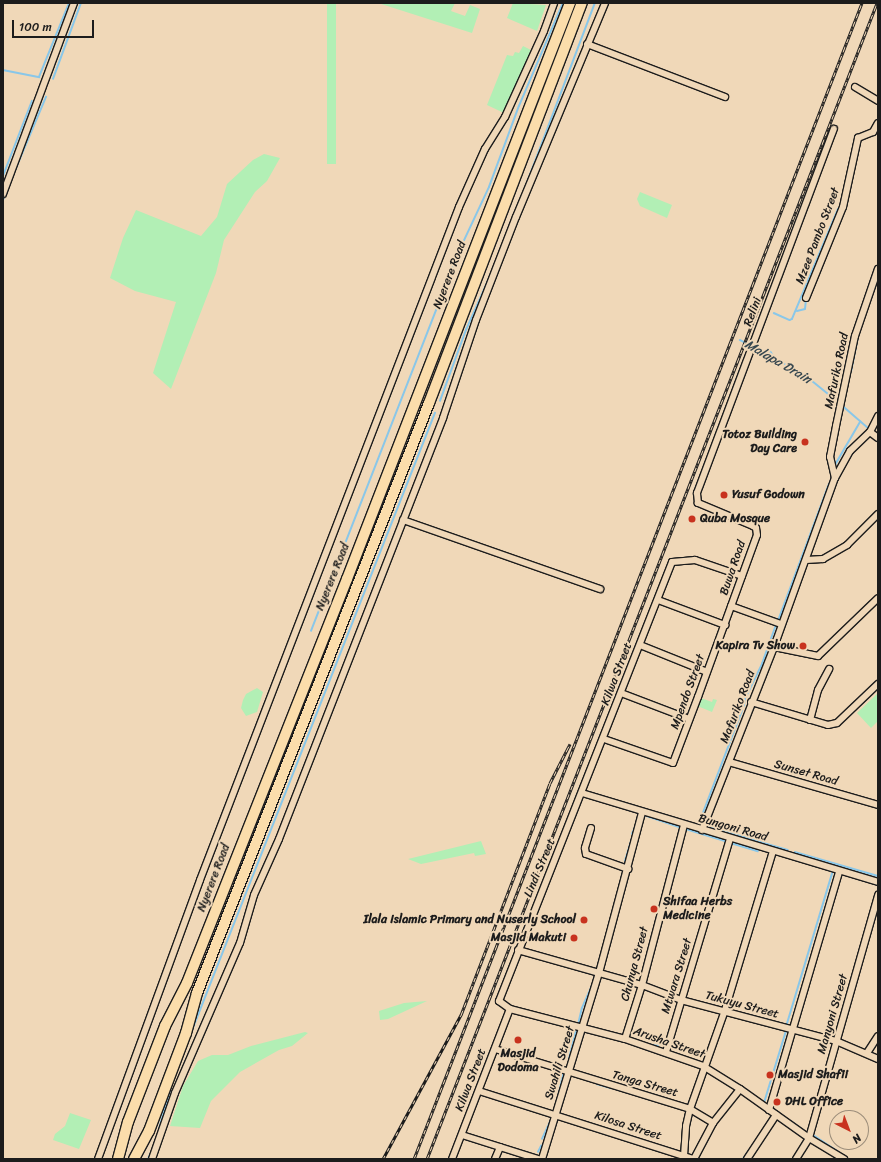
<!DOCTYPE html>
<style>
body{margin:0}
#map{position:relative;width:881px;height:1162px;overflow:hidden;background:#f0d8b8;font-family:Sriracha,sans-serif}
div>[style]{position:absolute}
[style*='--x']{left:calc(var(--x)*1px);top:calc(var(--y)*1px);width:calc(var(--w)*1px);rotate:calc(var(--a)*1deg)}
.green>*{inset:0;background:#b2efb5;transform-origin:0 0}
.stream>*{height:1.5px;margin:-0.75px;padding:0 0.75px;transform-origin:0.75px;border-radius:0.75px;background:#89c7e9}
.river>*{height:10px;margin:-5px;padding:0 5px;transform-origin:5px;border-radius:5px;background:#89c7e9}
.roads{filter:drop-shadow(1px 0 #1c1c1c) drop-shadow(-1px 0 #1c1c1c) drop-shadow(0 1px #1c1c1c) drop-shadow(0 -1px #1c1c1c)}
.minor>*{height:6px;margin:-3px;padding:0 3px;transform-origin:3px;border-radius:3px;background:#f0d8b8}
.trunk>*{height:10px;margin:-5px;padding:0 5px;transform-origin:5px;border-radius:5px;background:#fbddab}
.rail>*{height:3px;margin-top:-1.5px;transform-origin:0;background:repeating-linear-gradient(90deg,#f0d8b8 0 4.5px,#1c1c1c 0 9px);box-sizing:border-box;border-block:1px solid #1c1c1c}
.dots>*{width:11px;height:11px;translate:-50% -50%;box-sizing:border-box;border:2px solid #f0d8b8;border-radius:50%}
span{translate:-50% -50%;white-space:nowrap;text-align:center;line-height:1.15;-webkit-text-stroke:4px #f0d8b8;paint-order:stroke}
.street-label{font-size:12px;color:#1c1c1c}
.poi-label{font-size:12px;color:#1c1c1c;font-weight:700}
.right{translate:-100% -50%;text-align:right}
.left{translate:0 -50%;text-align:left}
.water-label{font-size:13px;color:#37474f;font-style:italic}
.frame{position:absolute;inset:0;border:4px solid #1c1c1c;pointer-events:none}
.north{position:absolute;left:829px;top:1110px;width:40px;height:40px;box-sizing:border-box;background:#f0d8b8;border:1px solid #9b8d7a;border-radius:50%;rotate:138deg;font-size:11px;font-weight:700;line-height:16px;text-align:center;color:#1c1c1c}
.north::after{content:'';display:block;margin:auto;width:14px;height:18px;background:#c8321e;clip-path:polygon(50% 0,100% 100%,50% 72%,0 100%)}
.scale{position:absolute;left:12px;top:20px;width:82px;height:18px;box-sizing:border-box;border:2px solid #1c1c1c;border-top:0;padding-left:5px;font-size:12px;line-height:14px;white-space:nowrap;color:#1c1c1c;-webkit-text-stroke:3px #f0d8b8;paint-order:stroke}
</style>
<div id="map">
<div class="green">
<i style="left:327px;top:3px;width:9px;height:161px"></i>
<i style="clip-path:polygon(378px 3px,455px 3px,451px 11px,465px 16px,470px 5px,480px 9px,472px 33px)"></i>
<i style="clip-path:polygon(513px 3px,546px 5px,537px 31px,507px 18px)"></i>
<i style="clip-path:polygon(523px 46px,531px 50px,504px 113px,487px 105px,507px 55px,513px 56px,515px 52px,519px 53px)"></i>
<i style="clip-path:polygon(264px 154px,280px 158px,267px 181px,255px 192px,224px 240px,216px 273px,171px 389px,153px 373px,176px 302px,135px 291px,110px 278px,123px 238px,136px 210px,201px 236px,217px 217px,227px 184px,253px 160px)"></i>
<i style="clip-path:polygon(640px 192px,672px 205px,667px 218px,640px 206px,637px 199px)"></i>
<i style="clip-path:polygon(257px 688px,263px 692px,257px 712px,246px 716px,241px 708px,243px 700px,246px 694px)"></i>
<i style="clip-path:polygon(878px 693px,878px 721px,871px 728px,857px 713px)"></i>
<i style="clip-path:polygon(698px 697px,712px 702px,713px 699px,717px 700px,712px 712px,695px 705px)"></i>
<i style="clip-path:polygon(481px 841px,486px 854px,475px 856px,474px 853px,421px 864px,408px 859px)"></i>
<i style="clip-path:polygon(427px 1001px,388px 1019px,380px 1020px,379px 1011px,404px 1003px)"></i>
<i style="clip-path:polygon(305px 1032px,308px 1033px,292px 1046px,279px 1050px,240px 1072px,211px 1101px,200px 1128px,170px 1126px,183px 1086px,198px 1061px,212px 1055px,228px 1055px,251px 1046px)"></i>
<i style="clip-path:polygon(70px 1113px,91px 1120px,79px 1149px,53px 1140px,55px 1134px,65px 1126px)"></i>
</div>
<div class="stream">
<i style="--x:3;--y:70;--w:37;--a:11"></i>
<i style="--x:39;--y:77;--w:80;--a:-67.9"></i>
<i style="--x:53;--y:79;--w:81;--a:-69.8"></i>
<i style="--x:3;--y:176;--w:80;--a:-68.9"></i>
<i style="--x:11;--y:180;--w:90;--a:-67.1"></i>
<i style="--x:525;--y:188;--w:198;--a:-69.3"></i>
<i style="--x:3;--y:200;--w:5;--a:-68"></i>
<i style="--x:807;--y:288;--w:28;--a:-69"></i>
<i style="--x:797;--y:311;--w:8;--a:-14"></i>
<i style="--x:805;--y:309;--w:9;--a:-84"></i>
<i style="--x:774;--y:313;--w:17;--a:24"></i>
<i style="--x:790;--y:320;--w:2;--a:-27"></i>
<i style="--x:792;--y:319;--w:119;--a:-67.3"></i>
<i style="--x:740;--y:340;--w:11;--a:27"></i>
<i style="--x:754;--y:347;--w:15;--a:28"></i>
<i style="--x:768;--y:355;--w:42;--a:28.4"></i>
<i style="--x:805;--y:375;--w:38;--a:39"></i>
<i style="--x:851;--y:372;--w:41;--a:-78.7"></i>
<i style="--x:440;--y:401;--w:76;--a:-69.9"></i>
<i style="--x:466;--y:330;--w:64;--a:-65.9"></i>
<i style="--x:843;--y:406;--w:35;--a:41"></i>
<i style="--x:835;--y:465;--w:50;--a:-59.8"></i>
<i style="--x:778;--y:621;--w:146;--a:-69.6"></i>
<i style="--x:311;--y:631;--w:410;--a:-68.7"></i>
<i style="--x:460;--y:249;--w:68;--a:-64.9"></i>
<i style="--x:489;--y:187;--w:86;--a:-69.7"></i>
<i style="--x:519;--y:106;--w:112;--a:-66.9"></i>
<i style="--x:746;--y:697;--w:37;--a:-64"></i>
<i style="--x:762;--y:664;--w:41;--a:-70.3"></i>
<i style="--x:744;--y:706;--w:8;--a:-83"></i>
<i style="--x:644;--y:815;--w:40;--a:18.9"></i>
<i style="--x:698;--y:826;--w:123;--a:-69.1"></i>
<i style="--x:706;--y:826;--w:85;--a:16.3"></i>
<i style="--x:686;--y:829;--w:44;--a:17.2"></i>
<i style="--x:632;--y:834;--w:10;--a:-66"></i>
<i style="--x:731;--y:843;--w:28;--a:17"></i>
<i style="--x:795;--y:852;--w:86;--a:16.1"></i>
<i style="--x:625;--y:861;--w:24;--a:-73"></i>
<i style="--x:578;--y:1025;--w:17;--a:-77"></i>
<i style="--x:582;--y:1008;--w:27;--a:-66"></i>
<i style="--x:786;--y:1027;--w:160;--a:-73.3"></i>
<i style="--x:191;--y:1033;--w:666;--a:-68.52"></i>
<i style="--x:647;--y:1044;--w:11;--a:10"></i>
<i style="--x:569;--y:1059;--w:30;--a:-76"></i>
<i style="--x:597;--y:1084;--w:15;--a:16"></i>
<i style="--x:558;--y:1097;--w:22;--a:-77"></i>
<i style="--x:563;--y:1076;--w:2;--a:27"></i>
<i style="--x:764;--y:1103;--w:75;--a:-73"></i>
<i style="--x:791;--y:1121;--w:14;--a:36"></i>
<i style="--x:159;--y:1129;--w:41;--a:-74.2"></i>
<i style="--x:812;--y:1134;--w:32;--a:34"></i>
<i style="--x:542;--y:1139;--w:21;--a:-65"></i>
<i style="--x:538;--y:1152;--w:7;--a:-63"></i>
<i style="--x:148;--y:1159;--w:14;--a:-65"></i>
<i style="--x:743;--y:1159;--w:9;--a:-54"></i>
</div>
<div class="river">
<i style="--x:767;--y:354;--w:1;--a:45"></i>
</div>
<div class="roads">
<div class="minor">
<i style="--x:587;--y:44;--w:148;--a:21"></i>
<i style="--x:855;--y:87;--w:27;--a:31"></i>
<i style="--x:3;--y:194;--w:204;--a:-69.6"></i>
<i style="--x:806;--y:298;--w:98;--a:-67.9"></i>
<i style="--x:843;--y:207;--w:71;--a:-77.7"></i>
<i style="--x:858;--y:138;--w:16;--a:-22"></i>
<i style="--x:873;--y:132;--w:10;--a:-61"></i>
<i style="--x:870;--y:432;--w:10;--a:37"></i>
<i style="--x:835;--y:478;--w:22;--a:-103"></i>
<i style="--x:830;--y:457;--w:32;--a:-79"></i>
<i style="--x:836;--y:426;--w:92;--a:-78.1"></i>
<i style="--x:855;--y:336;--w:71;--a:-71.1"></i>
<i style="--x:403;--y:520;--w:209;--a:19.3"></i>
<i style="--x:806;--y:560;--w:17;--a:-3"></i>
<i style="--x:823;--y:559;--w:28;--a:-30"></i>
<i style="--x:847;--y:545;--w:44;--a:-45"></i>
<i style="--x:742;--y:576;--w:50;--a:-161.2"></i>
<i style="--x:695;--y:560;--w:23;--a:175"></i>
<i style="--x:672;--y:562;--w:472;--a:111.5"></i>
<i style="--x:499;--y:1001;--w:14;--a:36"></i>
<i style="--x:510;--y:1009;--w:119;--a:14.6"></i>
<i style="--x:625;--y:1039;--w:83;--a:19.1"></i>
<i style="--x:703;--y:1066;--w:44;--a:31.9"></i>
<i style="--x:740;--y:1089;--w:85;--a:35.4"></i>
<i style="--x:809;--y:1138;--w:41;--a:31"></i>
<i style="--x:658;--y:600;--w:72;--a:20.5"></i>
<i style="--x:731;--y:606;--w:53;--a:19.8"></i>
<i style="--x:640;--y:645;--w:72;--a:21.9"></i>
<i style="--x:774;--y:647;--w:45;--a:11.6"></i>
<i style="--x:818;--y:656;--w:83;--a:-44"></i>
<i style="--x:621;--y:693;--w:73;--a:20.9"></i>
<i style="--x:751;--y:702;--w:80;--a:16.6"></i>
<i style="--x:828;--y:725;--w:9;--a:-13"></i>
<i style="--x:837;--y:723;--w:57;--a:-43.6"></i>
<i style="--x:810;--y:720;--w:31;--a:-75"></i>
<i style="--x:818;--y:690;--w:24;--a:-62"></i>
<i style="--x:604;--y:739;--w:73;--a:19.2"></i>
<i style="--x:673;--y:763;--w:71;--a:-69.3"></i>
<i style="--x:698;--y:697;--w:172;--a:-70"></i>
<i style="--x:757;--y:535;--w:7;--a:-98"></i>
<i style="--x:756;--y:528;--w:4;--a:-146"></i>
<i style="--x:753;--y:526;--w:60;--a:-157.3"></i>
<i style="--x:698;--y:503;--w:10;--a:-96"></i>
<i style="--x:697;--y:493;--w:389;--a:-69.4"></i>
<i style="--x:729;--y:762;--w:155;--a:16.1"></i>
<i style="--x:582;--y:793;--w:309;--a:16.7"></i>
<i style="--x:591;--y:828;--w:21;--a:107"></i>
<i style="--x:585;--y:848;--w:6;--a:81"></i>
<i style="--x:586;--y:854;--w:45;--a:19.7"></i>
<i style="--x:702;--y:830;--w:197;--a:-68.5"></i>
<i style="--x:774;--y:647;--w:180;--a:-70.2"></i>
<i style="--x:835;--y:478;--w:31;--a:-61"></i>
<i style="--x:850;--y:451;--w:28;--a:-44"></i>
<i style="--x:870;--y:432;--w:18;--a:-63"></i>
<i style="--x:518;--y:950;--w:129;--a:15.8"></i>
<i style="--x:642;--y:985;--w:42;--a:21"></i>
<i style="--x:681;--y:1000;--w:160;--a:14.8"></i>
<i style="--x:836;--y:1041;--w:46;--a:23.2"></i>
<i style="--x:625;--y:1039;--w:57;--a:-72.5"></i>
<i style="--x:642;--y:985;--w:165;--a:-75.3"></i>
<i style="--x:495;--y:1049;--w:204;--a:17.1"></i>
<i style="--x:690;--y:1109;--w:27;--a:31"></i>
<i style="--x:666;--y:1052;--w:223;--a:-73.3"></i>
<i style="--x:867;--y:1053;--w:20;--a:-57"></i>
<i style="--x:479;--y:1091;--w:225;--a:17.6"></i>
<i style="--x:769;--y:1110;--w:248;--a:-73.6"></i>
<i style="--x:462;--y:1135;--w:80;--a:17.5"></i>
<i style="--x:684;--y:1156;--w:30;--a:-86"></i>
<i style="--x:686;--y:1126;--w:17;--a:-77"></i>
<i style="--x:690;--y:1109;--w:105;--a:-70.5"></i>
<i style="--x:725;--y:1010;--w:166;--a:-73.2"></i>
<i style="--x:98;--y:1159;--w:297;--a:-69.9"></i>
<i style="--x:200;--y:880;--w:721;--a:-68.95"></i>
<i style="--x:459;--y:207;--w:64;--a:-65.9"></i>
<i style="--x:485;--y:149;--w:38;--a:-58"></i>
<i style="--x:505;--y:117;--w:94;--a:-65.6"></i>
<i style="--x:544;--y:31;--w:30;--a:-70"></i>
<i style="--x:152;--y:1159;--w:70;--a:-70.8"></i>
<i style="--x:175;--y:1093;--w:163;--a:-66.6"></i>
<i style="--x:240;--y:943;--w:50;--a:-73.7"></i>
<i style="--x:254;--y:895;--w:61;--a:-65.9"></i>
<i style="--x:279;--y:839;--w:452;--a:-68.7"></i>
<i style="--x:443;--y:418;--w:103;--a:-71.4"></i>
<i style="--x:476;--y:320;--w:110;--a:-68.8"></i>
<i style="--x:516;--y:217;--w:232;--a:-67.4"></i>
<i style="--x:452;--y:1159;--w:161;--a:-68.9"></i>
<i style="--x:495;--y:1159;--w:13;--a:-67"></i>
<i style="--x:542;--y:1159;--w:195;--a:-73"></i>
<i style="--x:599;--y:973;--w:166;--a:-75"></i>
<i style="--x:694;--y:1159;--w:41;--a:-62.2"></i>
<i style="--x:713;--y:1123;--w:43;--a:-51.5"></i>
<i style="--x:747;--y:1159;--w:53;--a:-56.6"></i>
<i style="--x:796;--y:1159;--w:25;--a:-58"></i>
<i style="--x:809;--y:1138;--w:253;--a:-74.1"></i>
</div>
<div class="trunk">
<i style="--x:118;--y:1159;--w:38;--a:-75"></i>
<i style="--x:128;--y:1122;--w:103;--a:-68.9"></i>
<i style="--x:165;--y:1026;--w:48;--a:-62.9"></i>
<i style="--x:187;--y:983;--w:435;--a:-68.4"></i>
<i style="--x:347;--y:579;--w:618;--a:-68.84"></i>
<i style="--x:134;--y:1159;--w:32;--a:-62"></i>
<i style="--x:149;--y:1131;--w:105;--a:-69.3"></i>
<i style="--x:186;--y:1033;--w:41;--a:-74.6"></i>
<i style="--x:197;--y:993;--w:634;--a:-68.53"></i>
<i style="--x:429;--y:403;--w:428;--a:-69.1"></i>
</div>
</div>
<div class="rail">
<i style="--x:383;--y:1159;--w:164;--a:-61.6"></i>
<i style="--x:461;--y:1015;--w:248;--a:-69"></i>
<i style="--x:550;--y:783;--w:44;--a:-62.9"></i>
<i style="--x:414;--y:1159;--w:1240;--a:-68.82"></i>
<i style="--x:427;--y:1159;--w:1240;--a:-68.73"></i>
</div>
<div class="dots">
<i style="left:805px;top:442px;background:#c8321e"></i>
<i style="left:724px;top:495px;background:#c8321e"></i>
<i style="left:692px;top:519px;background:#c8321e"></i>
<i style="left:803px;top:646px;background:#c8321e"></i>
<i style="left:654px;top:909px;background:#c8321e"></i>
<i style="left:584px;top:920px;background:#c8321e"></i>
<i style="left:574px;top:938px;background:#c8321e"></i>
<i style="left:518px;top:1040px;background:#c8321e"></i>
<i style="left:770px;top:1075px;background:#c8321e"></i>
<i style="left:777px;top:1102px;background:#c8321e"></i>
</div>
<div class="street-label">
<span style="left:818px;top:236px;rotate:-69deg">Mzee Pambo Street</span>
<span style="left:450px;top:275px;rotate:-69deg">Nyerere Road</span>
<span style="left:753px;top:312px;rotate:-69deg">Relini</span>
<span style="left:837px;top:371px;rotate:-78deg">Mafuriko Road</span>
<span style="left:733px;top:568px;rotate:-71deg">Buwa Road</span>
<span style="left:333px;top:577px;rotate:-68deg">Nyerere Road</span>
<span style="left:617px;top:674px;rotate:-69deg">Kilwa Street</span>
<span style="left:688px;top:692px;rotate:-70deg">Mpendo Street</span>
<span style="left:738px;top:707px;rotate:-69deg">Mafuriko Road</span>
<span style="left:806px;top:773px;rotate:16deg">Sunset Road</span>
<span style="left:733px;top:828px;rotate:16deg">Bungoni Road</span>
<span style="left:540px;top:868px;rotate:-67deg">Lindi Street</span>
<span style="left:214px;top:878px;rotate:-69deg">Nyerere Road</span>
<span style="left:635px;top:964px;rotate:-75deg">Chunya Street</span>
<span style="left:677px;top:976px;rotate:-73deg">Mtwara Street</span>
<span style="left:742px;top:1005px;rotate:15deg">Tukuyu Street</span>
<span style="left:833px;top:1014px;rotate:-74deg">Manyoni Street</span>
<span style="left:669px;top:1043px;rotate:19deg">Arusha Street</span>
<span style="left:560px;top:1063px;rotate:-73deg">Swahili Street</span>
<span style="left:471px;top:1080px;rotate:-69deg">Kilwa Street</span>
<span style="left:645px;top:1084px;rotate:16deg">Tanga Street</span>
<span style="left:628px;top:1126px;rotate:18deg">Kilosa Street</span>
</div>
<div class="poi-label">
<span class="right" style="left:797px;top:442px">Totoz Building<br>Day Care</span>
<span class="left" style="left:732px;top:495px">Yusuf Godown</span>
<span class="left" style="left:700px;top:519px">Quba Mosque</span>
<span class="right" style="left:795px;top:646px">Kapira Tv Show</span>
<span class="left" style="left:663px;top:909px">Shifaa Herbs<br>Medicine</span>
<span class="right" style="left:576px;top:920px">Ilala Islamic Primary and Nuserly School</span>
<span class="right" style="left:566px;top:938px">Masjid Makuti</span>
<span style="left:518px;top:1061px">Masjid<br>Dodoma</span>
<span class="left" style="left:778px;top:1075px">Masjid Shafii</span>
<span class="left" style="left:785px;top:1102px">DHL Office</span>
</div>
<div class="water-label">
<span style="left:778px;top:362px;rotate:30deg">Malapa Drain</span>
</div>
<div class="frame"></div>
<div class="north">N</div>
<div class="scale">100 m</div>
</div>
